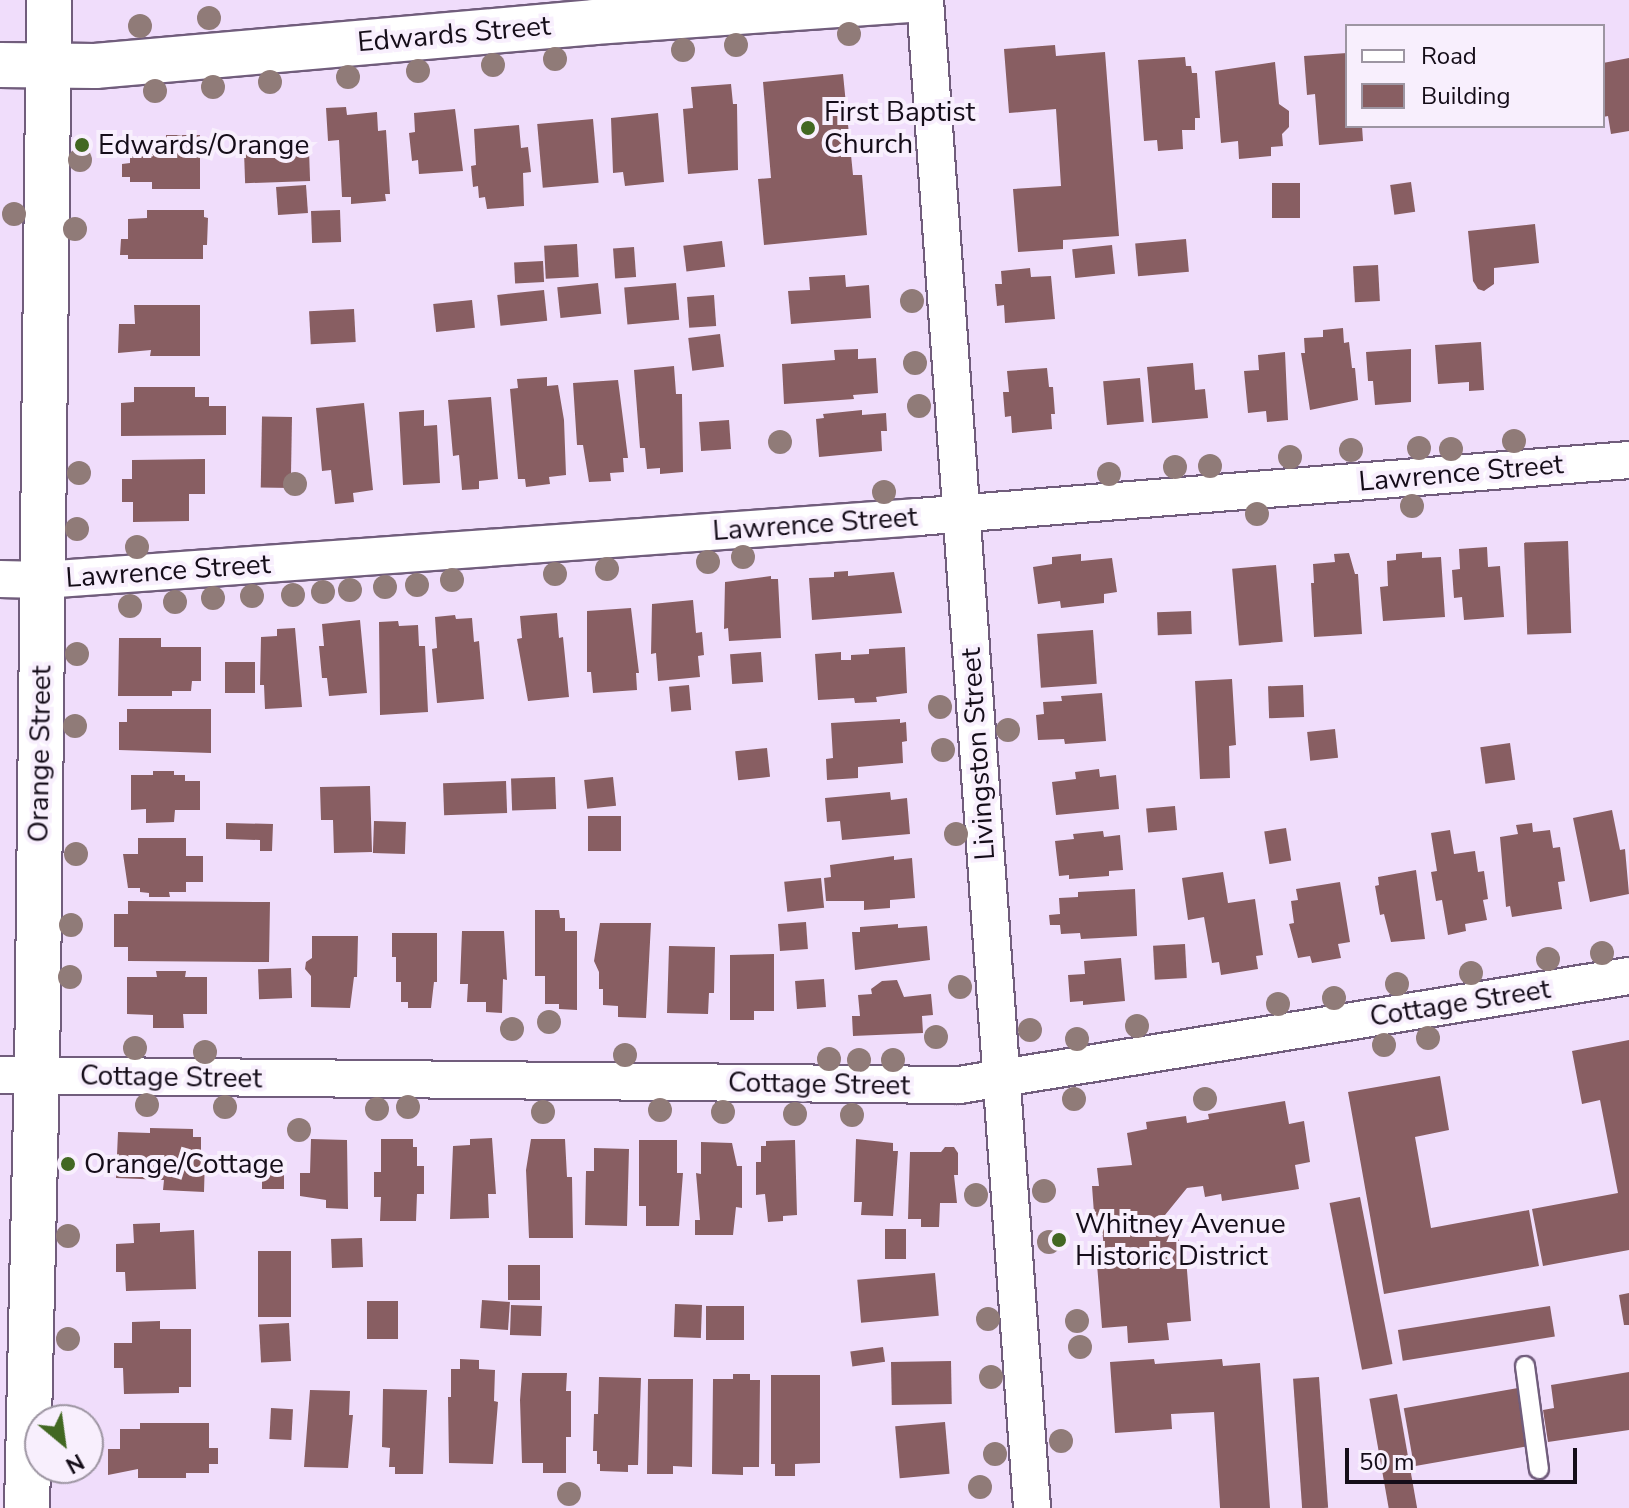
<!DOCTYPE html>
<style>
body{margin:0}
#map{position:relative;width:1629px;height:1508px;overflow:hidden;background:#f0ddfb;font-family:"Nunito Sans",sans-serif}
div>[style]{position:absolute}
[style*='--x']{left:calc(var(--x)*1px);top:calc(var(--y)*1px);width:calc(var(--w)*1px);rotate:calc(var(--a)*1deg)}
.building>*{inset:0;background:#885e62;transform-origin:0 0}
.roads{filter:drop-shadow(2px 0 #715d7c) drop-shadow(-2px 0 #715d7c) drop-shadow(0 2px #715d7c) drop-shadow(0 -2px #715d7c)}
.lane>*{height:18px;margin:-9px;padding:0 9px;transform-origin:9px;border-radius:9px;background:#fff}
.street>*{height:36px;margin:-18px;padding:0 18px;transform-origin:18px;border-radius:18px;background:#fff}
.secondary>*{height:44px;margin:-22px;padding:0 22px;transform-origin:22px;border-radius:22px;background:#fff}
.trees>*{width:24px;height:24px;margin:-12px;border-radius:50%;background:#907b78}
.dots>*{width:22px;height:22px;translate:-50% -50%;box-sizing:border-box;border:4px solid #f8effd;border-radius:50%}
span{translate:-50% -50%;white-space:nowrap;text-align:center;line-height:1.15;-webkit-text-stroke:8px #f8effd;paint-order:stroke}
.street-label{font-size:28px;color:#150d19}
.poi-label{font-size:28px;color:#150d19}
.left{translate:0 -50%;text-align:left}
.legend{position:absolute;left:1345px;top:24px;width:260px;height:104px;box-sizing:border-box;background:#f8effd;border:2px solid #9d95a2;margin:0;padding:10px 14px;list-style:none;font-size:24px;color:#150d19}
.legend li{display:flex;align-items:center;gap:16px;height:40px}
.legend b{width:40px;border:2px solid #9d95a2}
.north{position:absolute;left:24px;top:1404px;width:80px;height:80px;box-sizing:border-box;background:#f8effd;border:2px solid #9d95a2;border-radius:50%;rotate:151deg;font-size:22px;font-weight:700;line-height:32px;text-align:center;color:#150d19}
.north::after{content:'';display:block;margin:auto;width:28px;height:36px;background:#426822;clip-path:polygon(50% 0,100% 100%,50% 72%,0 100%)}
.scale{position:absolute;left:1345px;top:1448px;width:232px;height:36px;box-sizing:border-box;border:4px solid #150d19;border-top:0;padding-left:10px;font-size:24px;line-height:28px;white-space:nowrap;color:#150d19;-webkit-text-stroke:6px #f8effd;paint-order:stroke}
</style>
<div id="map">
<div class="building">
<i style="clip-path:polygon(1055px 45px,1056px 56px,1105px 52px,1119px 236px,1063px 240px,1063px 249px,1018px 252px,1013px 189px,1061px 186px,1056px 109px,1009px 113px,1004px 49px)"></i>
<i style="clip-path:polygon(1347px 53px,1347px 126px,1362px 126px,1363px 141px,1319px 145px,1315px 94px,1307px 95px,1304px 56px)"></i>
<i style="clip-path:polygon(1185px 57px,1186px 66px,1191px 66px,1192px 73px,1197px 73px,1200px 118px,1195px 118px,1195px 130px,1182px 130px,1183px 149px,1158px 151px,1157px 140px,1144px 141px,1138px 60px)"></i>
<i style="clip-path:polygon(1629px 58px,1629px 131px,1611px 134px,1608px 116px,1603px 117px,1603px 63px)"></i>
<i style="clip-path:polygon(1275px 62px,1279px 104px,1289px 111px,1289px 127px,1282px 134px,1283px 146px,1271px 147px,1271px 156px,1239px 159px,1238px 141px,1221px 143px,1215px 71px)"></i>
<i style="clip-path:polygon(843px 74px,853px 175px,862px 175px,867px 235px,764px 245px,758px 179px,771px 178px,763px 82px)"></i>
<i style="clip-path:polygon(731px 84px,733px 104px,737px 104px,738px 170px,688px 174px,683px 109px,693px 108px,691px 87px)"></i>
<i style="clip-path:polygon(346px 107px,347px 115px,377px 112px,378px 131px,386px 130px,390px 194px,385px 194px,386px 201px,351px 204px,351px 197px,342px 197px,339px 140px,328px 141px,326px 108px)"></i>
<i style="clip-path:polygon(455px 109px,463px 171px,419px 174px,418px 160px,412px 161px,409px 133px,415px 132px,414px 113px)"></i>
<i style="clip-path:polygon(658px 113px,664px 182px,625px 186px,623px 172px,613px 173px,611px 118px)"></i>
<i style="left:593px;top:119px;width:64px;height:56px;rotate:85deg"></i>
<i style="clip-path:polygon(519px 125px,521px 148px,528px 147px,531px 172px,523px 173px,524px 206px,487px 209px,485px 197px,479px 198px,478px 186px,473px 187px,471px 166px,476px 165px,474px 129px)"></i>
<i style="clip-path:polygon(166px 135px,200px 135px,200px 189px,152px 189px,152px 182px,130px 182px,130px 177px,122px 177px,122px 164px,130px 163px,130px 142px,166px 142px)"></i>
<i style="left:309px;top:150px;width:31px;height:65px;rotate:88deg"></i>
<i style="left:1411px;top:182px;width:30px;height:21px;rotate:82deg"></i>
<i style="left:1272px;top:183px;width:28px;height:35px"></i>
<i style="left:306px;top:185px;width:28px;height:30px;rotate:86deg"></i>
<i style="clip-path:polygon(147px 210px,204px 210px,204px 217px,208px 218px,207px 245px,203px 245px,203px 259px,128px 259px,128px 255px,120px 255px,121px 239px,128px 239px,128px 219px,147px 218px)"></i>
<i style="left:340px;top:210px;width:32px;height:29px;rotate:88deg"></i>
<i style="clip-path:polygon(1535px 224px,1539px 263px,1494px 268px,1494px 284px,1484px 291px,1478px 289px,1473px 281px,1468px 231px)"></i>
<i style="left:1186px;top:239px;width:33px;height:51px;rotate:85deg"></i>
<i style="left:722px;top:241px;width:26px;height:39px;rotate:83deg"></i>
<i style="left:577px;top:244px;width:33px;height:33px;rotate:87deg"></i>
<i style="left:1112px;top:245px;width:29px;height:40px;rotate:84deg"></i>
<i style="left:634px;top:247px;width:30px;height:21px;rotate:86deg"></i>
<i style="left:543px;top:261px;width:21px;height:29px;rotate:87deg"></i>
<i style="left:1378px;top:265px;width:36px;height:25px;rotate:87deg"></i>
<i style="clip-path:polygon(1030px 268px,1031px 277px,1051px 276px,1055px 319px,1005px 323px,1004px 305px,997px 306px,995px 284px,1002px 284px,1001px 271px)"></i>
<i style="clip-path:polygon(845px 275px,846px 287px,869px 285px,871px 318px,791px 324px,788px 291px,810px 290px,809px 277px)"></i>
<i style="left:598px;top:283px;width:31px;height:41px;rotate:84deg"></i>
<i style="left:676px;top:283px;width:37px;height:52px;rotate:85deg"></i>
<i style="left:544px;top:290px;width:31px;height:47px;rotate:84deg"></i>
<i style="left:714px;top:295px;width:31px;height:27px;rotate:86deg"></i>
<i style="left:472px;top:300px;width:28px;height:39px;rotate:84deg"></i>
<i style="clip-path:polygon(134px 305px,200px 305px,200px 356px,150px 356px,151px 350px,118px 353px,119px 324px,135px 324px)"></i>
<i style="left:354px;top:309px;width:33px;height:45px;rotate:87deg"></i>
<i style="clip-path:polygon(1343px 328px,1344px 343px,1349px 342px,1352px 368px,1355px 368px,1358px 400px,1310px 410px,1301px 353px,1305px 353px,1304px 338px,1323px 337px,1323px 330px)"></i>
<i style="left:720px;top:334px;width:33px;height:32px;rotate:83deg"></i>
<i style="clip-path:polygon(1481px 342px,1484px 390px,1469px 391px,1469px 382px,1438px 384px,1435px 345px)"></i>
<i style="clip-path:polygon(858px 349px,858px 359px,876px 358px,878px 393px,853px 395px,854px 399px,784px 404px,782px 364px,835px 360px,834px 350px)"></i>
<i style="clip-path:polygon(1411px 349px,1411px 402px,1375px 405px,1373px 381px,1368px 381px,1366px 352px)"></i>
<i style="clip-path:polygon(1285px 352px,1288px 420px,1267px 422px,1266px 411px,1248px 413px,1244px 371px,1259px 370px,1258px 355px)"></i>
<i style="clip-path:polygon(1193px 363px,1195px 390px,1205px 389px,1208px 418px,1152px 423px,1147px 367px)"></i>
<i style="clip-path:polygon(674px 366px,676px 394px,682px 394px,683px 472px,660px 474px,660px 468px,647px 469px,645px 448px,640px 448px,634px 370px)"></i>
<i style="clip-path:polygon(1047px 368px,1049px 387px,1053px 387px,1055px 414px,1051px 414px,1052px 429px,1012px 433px,1011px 416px,1005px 417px,1003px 392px,1009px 392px,1007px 371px)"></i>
<i style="clip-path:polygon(547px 377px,547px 386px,558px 385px,564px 420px,566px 475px,549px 477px,550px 484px,526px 487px,525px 479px,518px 479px,510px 389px,518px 388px,517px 379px)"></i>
<i style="left:1140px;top:378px;width:44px;height:37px;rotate:85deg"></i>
<i style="clip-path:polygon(618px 380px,628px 458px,623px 458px,624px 472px,610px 473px,611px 481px,589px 482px,583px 445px,577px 445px,573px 383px)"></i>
<i style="clip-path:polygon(134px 387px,195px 387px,195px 397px,209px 397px,209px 406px,226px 406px,226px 435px,121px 436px,121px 403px,134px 402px)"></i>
<i style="clip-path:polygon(491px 397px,498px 479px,479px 481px,479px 489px,462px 490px,459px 455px,453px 456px,448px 400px)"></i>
<i style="clip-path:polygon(364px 403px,373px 490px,353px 493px,354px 502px,335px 504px,331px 470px,322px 471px,316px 408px)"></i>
<i style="clip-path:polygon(424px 410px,424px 426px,437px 425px,440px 483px,403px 485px,399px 412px)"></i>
<i style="clip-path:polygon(862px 410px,862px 415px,886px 413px,887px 431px,881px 431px,882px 451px,819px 457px,816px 419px,824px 418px,823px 414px)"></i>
<i style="left:292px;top:417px;width:71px;height:30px;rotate:91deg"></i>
<i style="left:729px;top:420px;width:29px;height:30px;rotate:86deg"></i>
<i style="clip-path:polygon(205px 459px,205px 494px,189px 494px,189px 521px,133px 522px,133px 502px,122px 502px,122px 479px,132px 479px,132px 460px)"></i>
<i style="left:1568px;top:541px;width:92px;height:44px;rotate:88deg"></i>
<i style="clip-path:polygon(1487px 547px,1488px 567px,1500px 566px,1504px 617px,1464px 620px,1462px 597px,1454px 598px,1452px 570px,1460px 569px,1459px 549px)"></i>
<i style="clip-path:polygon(1422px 552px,1422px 558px,1441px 557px,1445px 617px,1383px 621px,1380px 587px,1388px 586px,1387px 561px,1396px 560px,1396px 554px)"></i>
<i style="clip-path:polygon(1349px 553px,1355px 574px,1358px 574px,1362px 634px,1314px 637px,1311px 583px,1314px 583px,1313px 564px,1335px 562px,1334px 554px)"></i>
<i style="clip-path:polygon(1081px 554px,1081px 561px,1112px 558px,1117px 592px,1104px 594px,1104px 603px,1061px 608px,1060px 601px,1038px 604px,1033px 567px,1052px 564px,1052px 557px)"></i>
<i style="left:1276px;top:565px;width:77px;height:44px;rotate:85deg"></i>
<i style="clip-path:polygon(848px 571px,848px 576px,894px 572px,902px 613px,812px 620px,809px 578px,834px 577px,834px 572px)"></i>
<i style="clip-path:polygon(771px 576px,771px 579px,778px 579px,781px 638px,729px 641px,728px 628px,724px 629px,725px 582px)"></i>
<i style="clip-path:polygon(693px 600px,696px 633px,702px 632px,704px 655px,698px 656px,700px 677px,658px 681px,656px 653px,651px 654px,652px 604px)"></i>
<i style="clip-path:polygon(631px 608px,639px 673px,636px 673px,637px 690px,593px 693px,591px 672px,587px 672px,587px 611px)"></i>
<i style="left:1191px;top:611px;width:23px;height:34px;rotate:88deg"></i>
<i style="clip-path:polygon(557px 613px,559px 638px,563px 637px,569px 697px,528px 701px,517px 639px,522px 638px,520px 616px)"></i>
<i style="clip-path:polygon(455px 615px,456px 619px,472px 618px,474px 642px,479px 641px,484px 699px,437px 703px,432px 649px,437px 648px,435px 617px)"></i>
<i style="clip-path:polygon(360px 620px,367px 693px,329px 696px,327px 678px,322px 678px,319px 646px,324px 646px,322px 624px)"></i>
<i style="clip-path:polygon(398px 621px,399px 626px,418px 625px,419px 646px,425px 646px,428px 712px,380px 715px,379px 622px)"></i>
<i style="clip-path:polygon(295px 628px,302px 707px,265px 709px,264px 685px,260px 685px,261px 637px,277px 636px,277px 629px)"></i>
<i style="left:1093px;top:630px;width:54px;height:56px;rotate:86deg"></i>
<i style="clip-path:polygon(119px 638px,161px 638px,161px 647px,201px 647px,201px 681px,192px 681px,191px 691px,172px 691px,172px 696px,118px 696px)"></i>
<i style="clip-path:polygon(905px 647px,907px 693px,876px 697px,877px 702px,855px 703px,854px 698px,818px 700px,815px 654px,841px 652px,841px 660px,851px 660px,851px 655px,869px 654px,869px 649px)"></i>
<i style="left:761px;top:652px;width:30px;height:31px;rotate:86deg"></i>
<i style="left:225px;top:662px;width:30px;height:31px"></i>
<i style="clip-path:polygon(1232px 679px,1236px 745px,1229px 746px,1230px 778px,1200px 779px,1195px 681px)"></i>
<i style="left:689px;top:685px;width:25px;height:20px;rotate:85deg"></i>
<i style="left:1303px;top:685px;width:32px;height:35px;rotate:88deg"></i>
<i style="clip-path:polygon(1102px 693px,1106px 741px,1065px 744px,1064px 739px,1038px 740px,1036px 715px,1044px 714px,1043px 702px,1062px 701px,1061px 696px)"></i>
<i style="clip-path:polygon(127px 709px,211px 709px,211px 753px,119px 750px,119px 722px,127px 722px)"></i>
<i style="clip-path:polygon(900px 719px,900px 723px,906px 722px,907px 741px,902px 742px,903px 763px,858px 767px,858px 778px,827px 780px,826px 759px,833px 758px,831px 723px)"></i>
<i style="left:1335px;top:729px;width:29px;height:28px;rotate:84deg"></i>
<i style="left:1510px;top:743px;width:37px;height:30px;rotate:82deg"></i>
<i style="left:767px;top:748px;width:29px;height:32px;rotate:84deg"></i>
<i style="clip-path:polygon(1099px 769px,1100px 777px,1116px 775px,1119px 809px,1056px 815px,1052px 782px,1076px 779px,1075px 772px)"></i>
<i style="clip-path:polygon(153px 771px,174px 771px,174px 775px,185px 775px,185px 781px,200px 781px,200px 810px,175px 810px,174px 822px,146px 823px,146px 809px,131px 810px,131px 775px,153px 775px)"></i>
<i style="left:555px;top:777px;width:32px;height:44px;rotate:88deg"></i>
<i style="left:613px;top:777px;width:29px;height:29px;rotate:84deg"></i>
<i style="left:506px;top:781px;width:32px;height:63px;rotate:88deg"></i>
<i style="clip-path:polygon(370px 786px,372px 852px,334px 853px,333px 820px,321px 820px,320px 787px)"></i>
<i style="clip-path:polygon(890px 792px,891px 800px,907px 798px,910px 834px,842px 840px,840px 821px,827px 822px,825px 798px)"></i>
<i style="left:1175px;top:806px;width:24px;height:29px;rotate:85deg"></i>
<i style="clip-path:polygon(1612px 810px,1620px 850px,1625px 849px,1629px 894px,1590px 902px,1573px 818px)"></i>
<i style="left:588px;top:816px;width:33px;height:35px"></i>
<i style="left:374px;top:821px;width:32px;height:32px;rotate:2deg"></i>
<i style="clip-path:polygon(226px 823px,273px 824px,272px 851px,260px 851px,260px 840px,226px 839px)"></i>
<i style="clip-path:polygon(1532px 823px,1533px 832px,1550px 830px,1553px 848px,1560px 847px,1565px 881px,1558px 882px,1562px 909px,1512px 917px,1510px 906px,1506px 907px,1500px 837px,1518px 834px,1516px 825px)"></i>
<i style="left:1286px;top:828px;width:33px;height:22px;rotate:81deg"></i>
<i style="clip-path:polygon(1450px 830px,1454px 854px,1475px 851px,1478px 872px,1484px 871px,1488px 899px,1483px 900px,1487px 920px,1465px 924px,1466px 931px,1448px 935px,1442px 900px,1436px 901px,1431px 872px,1437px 871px,1431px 833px)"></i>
<i style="clip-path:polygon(1103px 831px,1104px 837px,1120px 835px,1123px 870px,1109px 871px,1109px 876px,1069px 879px,1069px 875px,1059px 876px,1055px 841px,1074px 839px,1073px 834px)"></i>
<i style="clip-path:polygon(138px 838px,186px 838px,186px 856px,203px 856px,203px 882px,186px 882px,186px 892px,169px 892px,170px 897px,149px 897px,149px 893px,140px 892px,140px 888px,128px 888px,123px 854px,138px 854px)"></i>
<i style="clip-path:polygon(894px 856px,894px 860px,912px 858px,915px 898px,890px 900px,890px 908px,864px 910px,864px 901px,826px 901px,824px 878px,831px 877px,830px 865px)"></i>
<i style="clip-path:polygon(1416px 870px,1425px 939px,1391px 942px,1384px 914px,1380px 915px,1375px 886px,1379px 885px,1378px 877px)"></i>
<i style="clip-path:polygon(1223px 872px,1228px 903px,1255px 899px,1263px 955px,1256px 956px,1258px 969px,1221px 975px,1219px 962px,1212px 963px,1204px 917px,1188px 920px,1182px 878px)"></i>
<i style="left:821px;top:878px;width:30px;height:37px;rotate:84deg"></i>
<i style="clip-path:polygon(1340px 882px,1350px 942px,1338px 944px,1341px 958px,1312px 963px,1310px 956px,1298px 958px,1289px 924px,1294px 923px,1291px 901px,1298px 900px,1296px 889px)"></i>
<i style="clip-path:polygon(1135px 889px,1137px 936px,1081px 939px,1080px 933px,1061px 934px,1060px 925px,1050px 925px,1049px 915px,1060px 914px,1059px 898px,1078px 897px,1078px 892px)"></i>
<i style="clip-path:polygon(128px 901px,270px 902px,269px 962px,128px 961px,128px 947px,114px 947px,114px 914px,128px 914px)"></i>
<i style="clip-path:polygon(535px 910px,559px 910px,560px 918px,565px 918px,565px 931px,577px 931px,577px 1010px,559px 1009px,559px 1004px,545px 1004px,545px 976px,535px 976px)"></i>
<i style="left:806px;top:922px;width:27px;height:28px;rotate:86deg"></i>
<i style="clip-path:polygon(600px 923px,651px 923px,646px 1018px,618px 1017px,618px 1006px,603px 1005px,603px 989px,599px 989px,599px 972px,594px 961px)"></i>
<i style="clip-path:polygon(898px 924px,898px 928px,927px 926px,930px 960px,855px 970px,852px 932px,860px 932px,860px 927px)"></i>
<i style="clip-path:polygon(462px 931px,504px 931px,507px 980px,503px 979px,502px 1013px,486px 1012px,486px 1002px,467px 1002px,468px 984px,460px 984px)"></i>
<i style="clip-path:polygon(392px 933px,437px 933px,437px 982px,434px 982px,431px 1008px,408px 1008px,408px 1002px,401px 1002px,401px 982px,396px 982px,396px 957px,392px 957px)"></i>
<i style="clip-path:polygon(312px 936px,358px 936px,357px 977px,354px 977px,350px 1008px,311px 1007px,311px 976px,305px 969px,306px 962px,312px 958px)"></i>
<i style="left:1185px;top:944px;width:34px;height:32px;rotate:87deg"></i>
<i style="clip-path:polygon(669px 946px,715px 947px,714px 993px,709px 993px,708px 1014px,667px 1013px)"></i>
<i style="clip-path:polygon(774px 954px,774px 1011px,754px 1011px,754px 1020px,730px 1020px,730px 955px)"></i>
<i style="clip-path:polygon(1121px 958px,1125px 1001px,1083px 1005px,1083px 1001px,1070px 1002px,1068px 975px,1085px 974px,1084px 961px)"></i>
<i style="left:291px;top:968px;width:30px;height:33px;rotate:88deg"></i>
<i style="clip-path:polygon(156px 971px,186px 971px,185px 977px,207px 977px,207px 1014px,183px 1014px,184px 1028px,153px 1028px,153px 1015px,127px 1014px,127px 977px,157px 977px)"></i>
<i style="left:824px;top:979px;width:28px;height:29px;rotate:86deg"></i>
<i style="clip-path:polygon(897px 980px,904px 997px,931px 994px,933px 1015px,922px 1016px,923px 1033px,853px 1036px,852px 1016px,860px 1016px,858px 995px,872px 994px,871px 989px,882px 981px)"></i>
<i style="clip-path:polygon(1629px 1040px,1629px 1250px,1543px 1266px,1532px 1209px,1618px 1193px,1600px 1100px,1582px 1104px,1572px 1051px)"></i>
<i style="clip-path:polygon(1440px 1076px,1449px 1130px,1415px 1137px,1431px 1228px,1529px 1210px,1539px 1266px,1384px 1294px,1348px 1092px)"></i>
<i style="clip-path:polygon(1285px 1101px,1289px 1124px,1304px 1121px,1310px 1162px,1295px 1165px,1299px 1189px,1222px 1201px,1221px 1194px,1205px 1197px,1203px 1186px,1187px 1188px,1165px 1215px,1166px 1229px,1178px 1228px,1179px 1246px,1185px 1245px,1191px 1321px,1167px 1323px,1169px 1340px,1128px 1343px,1127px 1326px,1102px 1328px,1096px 1251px,1104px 1250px,1102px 1227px,1095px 1227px,1092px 1186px,1099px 1186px,1097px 1168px,1132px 1165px,1127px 1133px,1147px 1129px,1146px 1122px,1186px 1116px,1187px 1123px,1209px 1119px,1208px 1114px)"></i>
<i style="clip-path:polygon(150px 1128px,193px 1129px,193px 1137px,201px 1137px,201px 1157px,205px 1157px,204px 1192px,163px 1190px,164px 1180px,116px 1178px,118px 1132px,150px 1133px)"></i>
<i style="clip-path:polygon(492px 1138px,496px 1194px,488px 1194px,489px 1218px,450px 1219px,453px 1146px,470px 1145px,470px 1139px)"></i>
<i style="clip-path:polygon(311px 1139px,347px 1140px,348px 1209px,326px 1208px,326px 1200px,300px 1196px,300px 1173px,310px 1173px)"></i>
<i style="clip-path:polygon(381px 1139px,413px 1139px,413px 1147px,417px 1147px,417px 1166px,424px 1166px,424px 1194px,417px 1194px,416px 1221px,380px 1221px,381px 1197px,374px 1197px,374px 1172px,381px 1172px)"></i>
<i style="clip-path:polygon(531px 1139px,565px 1139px,567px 1177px,572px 1177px,573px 1238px,529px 1238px,526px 1170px)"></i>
<i style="clip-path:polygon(856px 1139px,893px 1143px,893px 1151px,898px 1151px,893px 1216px,861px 1215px,862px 1202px,854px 1202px)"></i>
<i style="clip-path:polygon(639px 1140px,677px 1140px,677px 1173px,683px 1173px,679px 1226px,646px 1226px,646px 1206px,639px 1206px)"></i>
<i style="clip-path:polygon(795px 1140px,797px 1215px,783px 1216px,783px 1221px,768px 1222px,765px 1194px,756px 1195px,756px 1162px,761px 1162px,761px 1146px,766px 1146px,766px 1141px)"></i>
<i style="clip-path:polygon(701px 1142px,732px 1143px,737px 1166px,742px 1166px,742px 1208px,736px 1207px,733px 1235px,695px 1235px,695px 1220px,700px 1220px,696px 1173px,701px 1174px)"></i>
<i style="clip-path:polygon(945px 1147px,954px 1147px,958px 1153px,958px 1175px,954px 1175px,957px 1203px,940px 1203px,939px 1227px,921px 1227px,921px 1219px,908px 1219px,910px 1152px,941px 1152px)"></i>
<i style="clip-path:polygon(594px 1148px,629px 1149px,627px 1226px,585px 1225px,586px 1171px,594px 1171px)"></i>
<i style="left:262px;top:1160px;width:22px;height:29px"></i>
<i style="left:1360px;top:1197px;width:170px;height:31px;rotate:79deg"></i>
<i style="clip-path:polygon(160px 1223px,160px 1232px,194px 1230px,196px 1289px,126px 1291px,125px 1272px,116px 1272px,116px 1244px,134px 1243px,133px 1224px)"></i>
<i style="left:906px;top:1229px;width:30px;height:21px;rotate:90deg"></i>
<i style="left:362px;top:1238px;width:29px;height:31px;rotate:88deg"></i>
<i style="left:258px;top:1251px;width:33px;height:66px"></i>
<i style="left:508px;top:1265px;width:32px;height:35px"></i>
<i style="left:935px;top:1273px;width:43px;height:78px;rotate:85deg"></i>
<i style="clip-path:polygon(1629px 1293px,1629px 1325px,1624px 1325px,1619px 1295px)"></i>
<i style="left:482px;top:1300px;width:28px;height:28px;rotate:4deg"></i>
<i style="left:367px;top:1301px;width:31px;height:38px"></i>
<i style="left:675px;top:1304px;width:27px;height:33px;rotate:2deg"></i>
<i style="left:511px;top:1305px;width:31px;height:30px;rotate:2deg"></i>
<i style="left:706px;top:1306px;width:38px;height:34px"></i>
<i style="left:1550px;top:1306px;width:31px;height:154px;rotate:81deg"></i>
<i style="clip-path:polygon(160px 1321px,160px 1329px,191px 1329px,191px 1387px,179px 1387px,179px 1393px,124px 1394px,123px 1368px,114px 1368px,114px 1343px,132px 1343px,132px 1322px)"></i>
<i style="left:289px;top:1323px;width:38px;height:30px;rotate:87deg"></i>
<i style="left:883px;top:1347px;width:15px;height:33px;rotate:82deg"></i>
<i style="clip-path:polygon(460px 1359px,479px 1360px,479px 1369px,495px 1370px,494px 1401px,498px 1402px,493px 1464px,449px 1463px,448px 1397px,451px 1397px,451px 1369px,460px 1369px)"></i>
<i style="clip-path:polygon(1154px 1359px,1155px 1364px,1222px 1359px,1223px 1366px,1260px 1363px,1270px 1508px,1220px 1508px,1214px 1412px,1171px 1414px,1172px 1429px,1115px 1433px,1110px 1362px)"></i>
<i style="left:951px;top:1361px;width:43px;height:60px;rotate:89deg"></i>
<i style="clip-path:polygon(1629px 1372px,1629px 1430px,1548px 1442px,1543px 1410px,1554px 1408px,1551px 1385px)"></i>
<i style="clip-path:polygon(522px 1373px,567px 1373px,566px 1391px,571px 1391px,571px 1437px,566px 1437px,566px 1473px,543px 1473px,543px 1463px,522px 1463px,520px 1400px)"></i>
<i style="clip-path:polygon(733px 1374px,750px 1374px,750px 1380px,760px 1380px,759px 1467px,743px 1467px,743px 1475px,712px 1474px,713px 1379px,733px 1379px)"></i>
<i style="clip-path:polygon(771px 1375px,820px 1375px,820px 1463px,795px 1464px,795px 1476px,775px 1476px,775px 1464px,771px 1464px)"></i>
<i style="clip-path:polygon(599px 1377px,641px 1378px,638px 1465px,628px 1465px,628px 1472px,600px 1471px,600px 1464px,597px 1464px,597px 1451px,593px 1451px,594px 1414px,598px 1414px)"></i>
<i style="left:1319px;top:1377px;width:131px;height:26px;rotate:86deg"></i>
<i style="clip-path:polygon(648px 1379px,693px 1379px,692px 1467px,673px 1466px,673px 1474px,647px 1474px)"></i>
<i style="left:1518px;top:1388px;width:59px;height:116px;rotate:80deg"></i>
<i style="clip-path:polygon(383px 1389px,427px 1390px,423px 1474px,395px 1474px,395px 1467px,389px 1467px,390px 1448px,382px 1447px)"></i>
<i style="clip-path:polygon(310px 1390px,350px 1391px,349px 1415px,353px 1415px,348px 1468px,304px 1467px)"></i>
<i style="left:1397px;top:1394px;width:116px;height:28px;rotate:80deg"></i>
<i style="left:271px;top:1408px;width:22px;height:31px;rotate:3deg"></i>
<i style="left:945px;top:1422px;width:52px;height:50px;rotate:85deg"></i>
<i style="clip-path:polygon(140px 1423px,209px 1423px,209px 1448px,218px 1448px,218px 1464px,209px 1464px,209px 1473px,186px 1473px,186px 1478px,138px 1478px,138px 1469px,108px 1475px,108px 1449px,120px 1449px,120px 1429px,140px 1429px)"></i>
</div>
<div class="roads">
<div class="lane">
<i style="--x:1525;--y:1366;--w:104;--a:82.3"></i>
</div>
<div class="street">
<i style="--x:925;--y:0;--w:1512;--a:85.94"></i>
<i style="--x:0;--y:579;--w:43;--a:1.3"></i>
<i style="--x:43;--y:580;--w:877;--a:-4.12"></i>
<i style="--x:918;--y:517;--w:713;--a:-4.58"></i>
<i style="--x:0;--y:1075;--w:959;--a:0.6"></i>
<i style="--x:959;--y:1085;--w:679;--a:-9.24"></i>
</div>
<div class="secondary">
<i style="--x:0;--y:65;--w:95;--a:0.6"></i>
<i style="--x:95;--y:66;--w:502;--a:-5.03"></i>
<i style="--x:595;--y:22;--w:314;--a:-4"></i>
<i style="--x:27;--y:1508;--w:432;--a:-88.7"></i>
<i style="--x:37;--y:1076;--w:1076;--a:-89.36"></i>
</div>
</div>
<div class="trees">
<i style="left:209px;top:18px"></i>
<i style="left:140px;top:26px"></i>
<i style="left:849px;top:34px"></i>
<i style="left:736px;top:45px"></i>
<i style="left:683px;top:50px"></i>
<i style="left:555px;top:59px"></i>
<i style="left:493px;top:65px"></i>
<i style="left:418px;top:71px"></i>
<i style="left:348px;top:77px"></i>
<i style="left:270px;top:82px"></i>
<i style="left:213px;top:87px"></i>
<i style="left:155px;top:91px"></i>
<i style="left:80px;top:160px"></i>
<i style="left:14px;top:214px"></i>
<i style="left:75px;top:229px"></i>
<i style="left:912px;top:301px"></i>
<i style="left:915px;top:363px"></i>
<i style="left:919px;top:406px"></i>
<i style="left:1514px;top:441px"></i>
<i style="left:780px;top:442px"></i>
<i style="left:1419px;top:448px"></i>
<i style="left:1451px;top:449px"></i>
<i style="left:1351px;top:450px"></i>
<i style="left:1290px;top:457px"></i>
<i style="left:1210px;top:466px"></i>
<i style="left:1175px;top:467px"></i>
<i style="left:79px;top:473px"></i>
<i style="left:1109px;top:474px"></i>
<i style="left:295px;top:484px"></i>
<i style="left:884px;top:492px"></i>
<i style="left:1412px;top:506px"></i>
<i style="left:1257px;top:514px"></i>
<i style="left:77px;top:529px"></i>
<i style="left:137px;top:547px"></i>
<i style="left:743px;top:557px"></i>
<i style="left:708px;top:562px"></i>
<i style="left:607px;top:569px"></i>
<i style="left:555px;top:574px"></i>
<i style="left:452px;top:580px"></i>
<i style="left:417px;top:585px"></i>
<i style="left:385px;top:587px"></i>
<i style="left:350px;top:590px"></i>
<i style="left:323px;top:592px"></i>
<i style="left:293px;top:595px"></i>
<i style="left:252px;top:596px"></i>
<i style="left:213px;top:598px"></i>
<i style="left:175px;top:602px"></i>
<i style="left:130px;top:606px"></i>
<i style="left:77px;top:654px"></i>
<i style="left:940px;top:707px"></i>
<i style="left:75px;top:726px"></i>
<i style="left:1008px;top:730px"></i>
<i style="left:943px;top:750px"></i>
<i style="left:956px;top:834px"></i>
<i style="left:76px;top:854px"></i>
<i style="left:71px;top:925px"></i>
<i style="left:1602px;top:953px"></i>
<i style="left:1548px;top:959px"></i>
<i style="left:1471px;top:973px"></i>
<i style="left:70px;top:977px"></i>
<i style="left:1397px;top:984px"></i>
<i style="left:960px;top:987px"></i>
<i style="left:1334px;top:998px"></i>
<i style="left:1278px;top:1004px"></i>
<i style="left:549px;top:1022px"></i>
<i style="left:1137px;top:1026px"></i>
<i style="left:512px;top:1029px"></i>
<i style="left:1030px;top:1030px"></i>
<i style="left:936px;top:1037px"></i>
<i style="left:1428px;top:1038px"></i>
<i style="left:1077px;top:1039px"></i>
<i style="left:1384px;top:1045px"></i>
<i style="left:135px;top:1048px"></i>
<i style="left:205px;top:1052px"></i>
<i style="left:625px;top:1055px"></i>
<i style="left:829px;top:1059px"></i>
<i style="left:859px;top:1060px"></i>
<i style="left:893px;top:1060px"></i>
<i style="left:1074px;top:1099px"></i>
<i style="left:1205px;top:1099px"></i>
<i style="left:147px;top:1105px"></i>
<i style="left:225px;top:1107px"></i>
<i style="left:408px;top:1107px"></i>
<i style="left:377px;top:1109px"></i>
<i style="left:660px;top:1110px"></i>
<i style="left:543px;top:1112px"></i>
<i style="left:723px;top:1112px"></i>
<i style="left:795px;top:1114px"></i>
<i style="left:852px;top:1115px"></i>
<i style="left:299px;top:1130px"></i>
<i style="left:1044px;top:1191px"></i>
<i style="left:976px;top:1195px"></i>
<i style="left:68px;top:1236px"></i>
<i style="left:1049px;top:1242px"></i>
<i style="left:988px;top:1319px"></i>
<i style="left:1077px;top:1321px"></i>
<i style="left:68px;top:1339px"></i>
<i style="left:1080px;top:1347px"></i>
<i style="left:991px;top:1377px"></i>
<i style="left:1061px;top:1441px"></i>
<i style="left:995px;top:1454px"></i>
<i style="left:980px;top:1487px"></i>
<i style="left:569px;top:1494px"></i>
</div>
<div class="dots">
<i style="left:808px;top:128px;background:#426822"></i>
<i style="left:82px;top:145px;background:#426822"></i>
<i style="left:68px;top:1164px;background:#426822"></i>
<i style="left:1059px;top:1240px;background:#426822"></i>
</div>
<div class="street-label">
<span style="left:454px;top:34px;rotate:-5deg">Edwards Street</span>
<span style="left:1461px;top:473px;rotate:-5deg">Lawrence Street</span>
<span style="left:815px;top:524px;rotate:-4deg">Lawrence Street</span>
<span style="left:168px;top:571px;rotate:-4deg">Lawrence Street</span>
<span style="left:40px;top:754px;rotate:-89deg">Orange Street</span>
<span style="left:978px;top:754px;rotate:-94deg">Livingston Street</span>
<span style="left:1460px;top:1003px;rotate:-9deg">Cottage Street</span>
<span style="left:171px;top:1077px;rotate:1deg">Cottage Street</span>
<span style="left:819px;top:1084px;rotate:1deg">Cottage Street</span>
</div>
<div class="poi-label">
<span class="left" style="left:824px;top:128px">First Baptist<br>Church</span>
<span class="left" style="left:98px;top:145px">Edwards/Orange</span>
<span class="left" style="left:84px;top:1164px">Orange/Cottage</span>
<span class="left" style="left:1075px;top:1240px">Whitney Avenue<br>Historic District</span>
</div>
<ul class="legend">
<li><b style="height:10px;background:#fff"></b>Road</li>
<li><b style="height:22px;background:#885e62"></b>Building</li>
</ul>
<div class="north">N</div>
<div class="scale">50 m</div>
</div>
